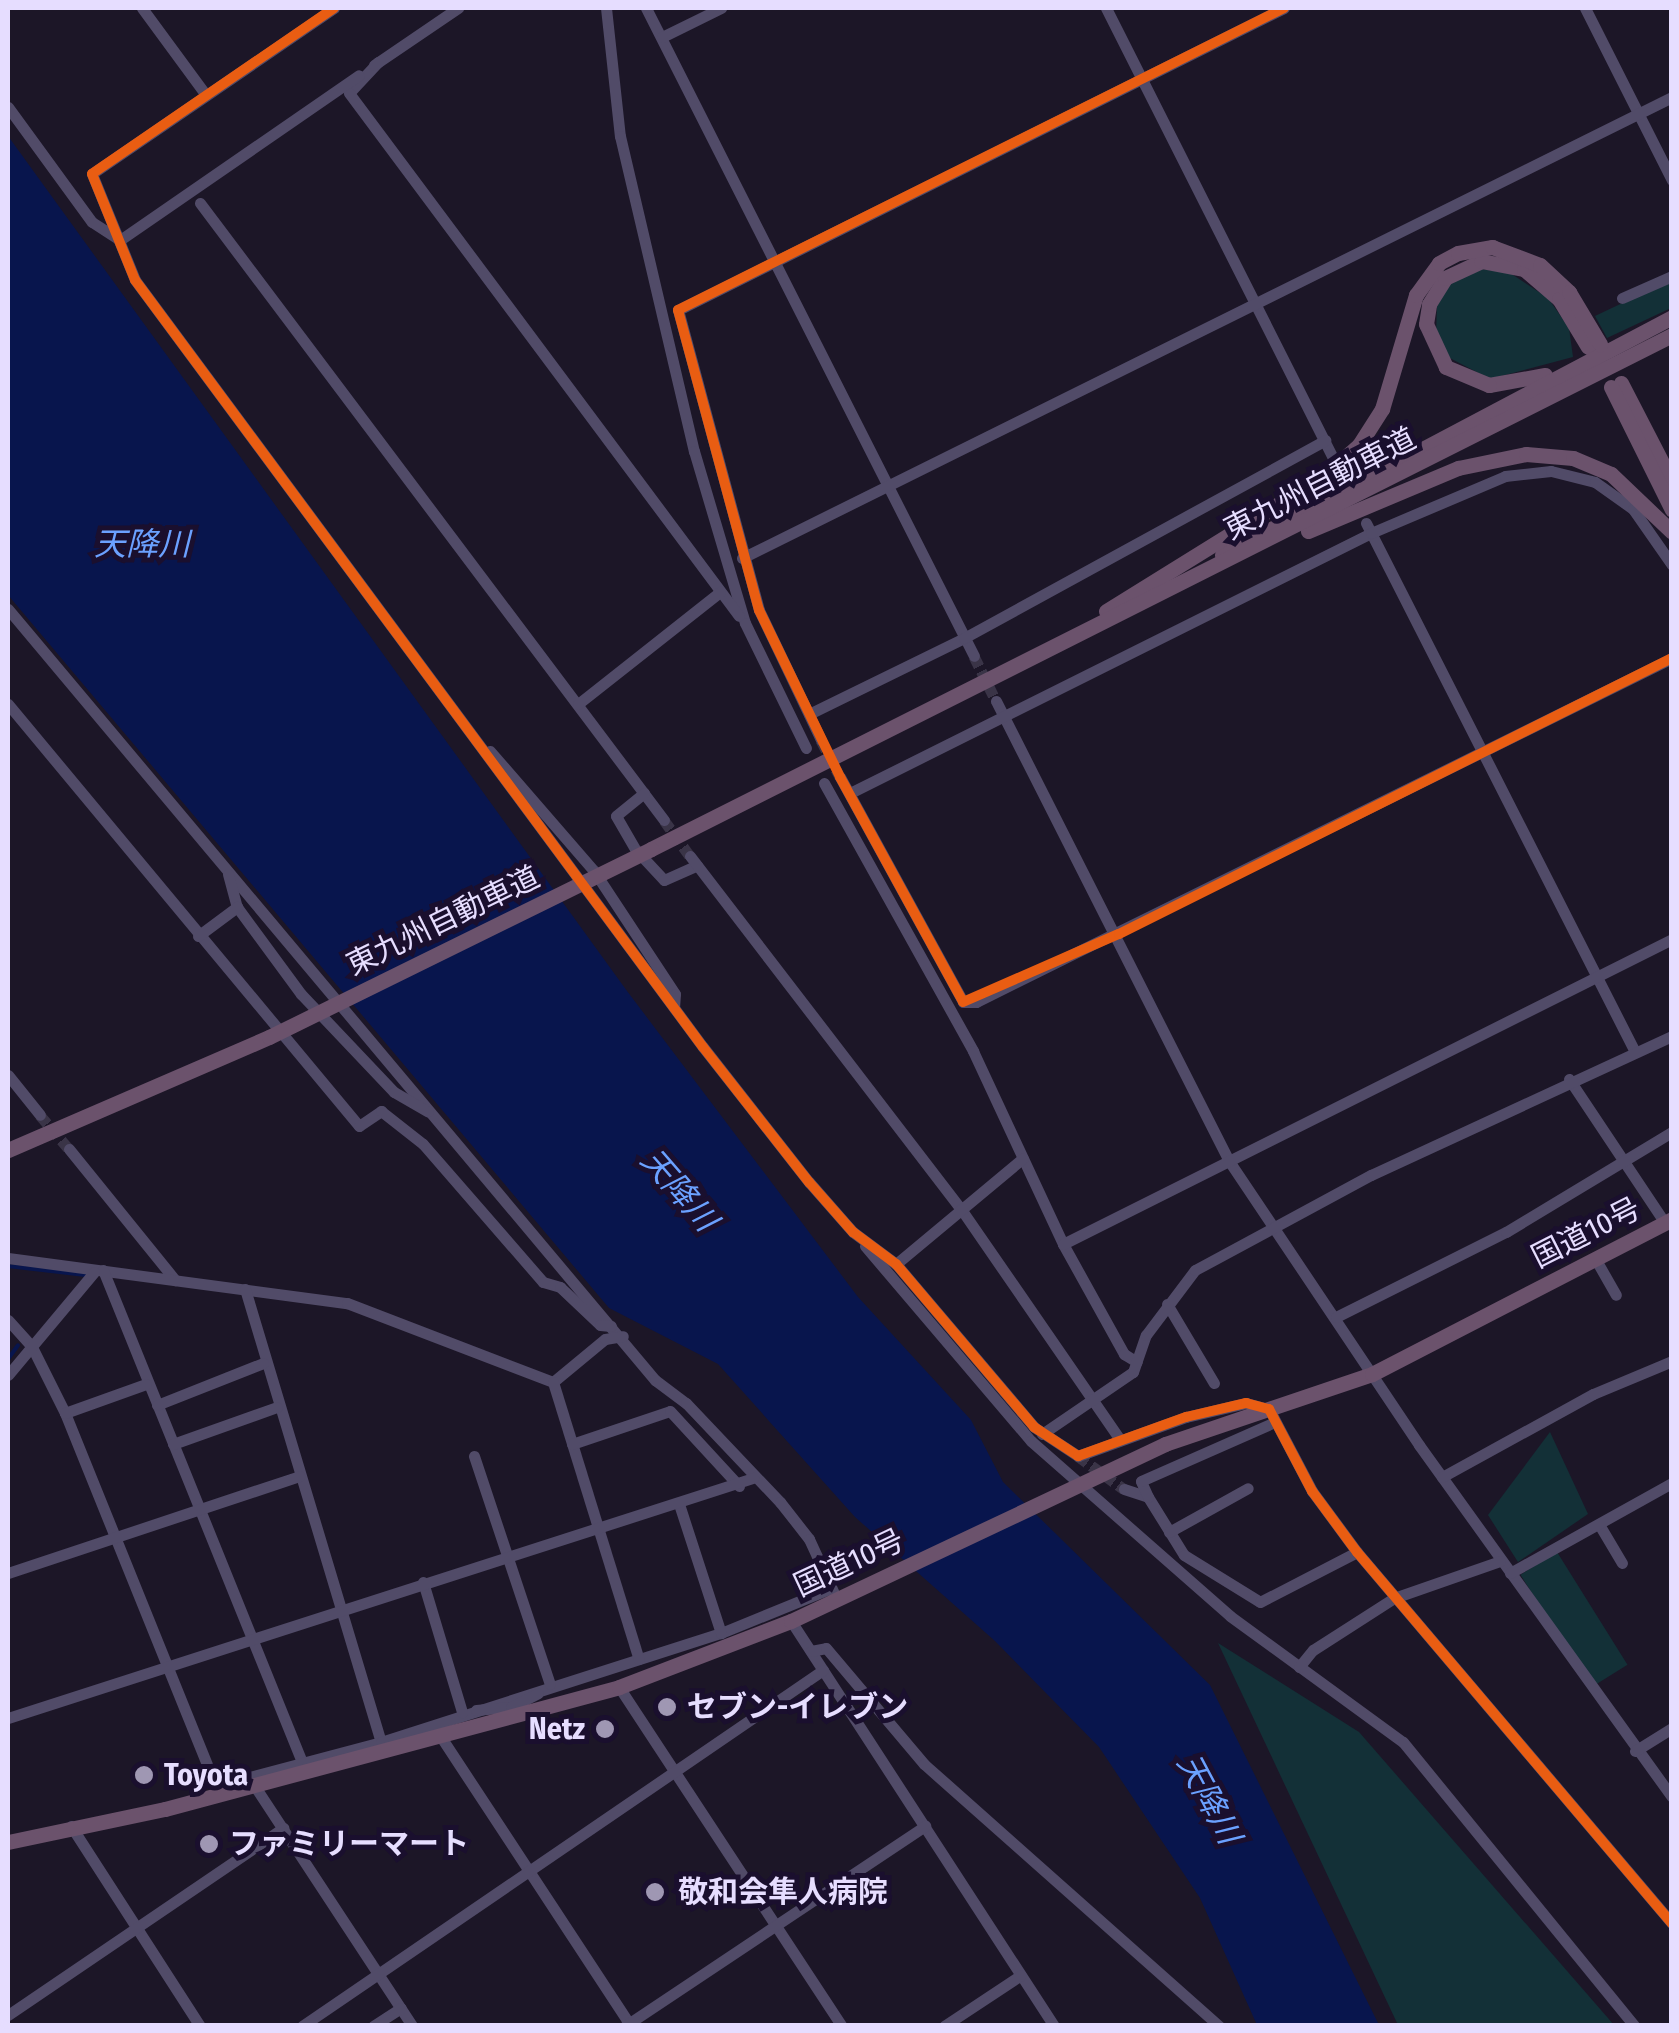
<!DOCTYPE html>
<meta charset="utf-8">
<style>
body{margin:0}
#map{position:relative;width:1679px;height:2033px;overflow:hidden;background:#1c1627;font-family:"Fira Sans Condensed","Noto Sans JP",sans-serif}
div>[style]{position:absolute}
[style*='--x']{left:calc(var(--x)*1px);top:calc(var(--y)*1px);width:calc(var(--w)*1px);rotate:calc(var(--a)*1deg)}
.green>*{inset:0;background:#133037;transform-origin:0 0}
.water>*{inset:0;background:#08154d}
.stream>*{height:4px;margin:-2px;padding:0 2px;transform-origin:2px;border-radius:2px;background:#08154d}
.minor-tunnel>*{height:11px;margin-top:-5.5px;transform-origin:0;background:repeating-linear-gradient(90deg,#3a3447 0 11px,transparent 0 16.5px)}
.minor>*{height:11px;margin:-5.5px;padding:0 5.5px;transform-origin:5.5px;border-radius:5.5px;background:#514b68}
.highway>*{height:15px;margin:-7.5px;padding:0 7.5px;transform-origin:7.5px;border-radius:7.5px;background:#6b526c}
.highway-bridge>*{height:15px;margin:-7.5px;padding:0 7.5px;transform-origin:7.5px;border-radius:7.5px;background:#6b526c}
.cycleway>*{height:10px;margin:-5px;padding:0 5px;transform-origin:5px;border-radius:5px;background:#e95d12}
.dots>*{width:28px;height:28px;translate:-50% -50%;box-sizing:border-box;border:5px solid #1a0f2e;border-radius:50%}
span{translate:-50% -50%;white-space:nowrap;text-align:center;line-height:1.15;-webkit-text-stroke:10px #1a0f2e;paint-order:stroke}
.street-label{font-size:30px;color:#e6ddff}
.poi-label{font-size:30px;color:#e6ddff;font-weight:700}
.left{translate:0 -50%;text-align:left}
.right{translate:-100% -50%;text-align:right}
.water-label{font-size:32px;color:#6ba1ff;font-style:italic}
.frame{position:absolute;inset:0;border:10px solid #e6ddff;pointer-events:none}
</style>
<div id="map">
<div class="green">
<i style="clip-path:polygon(1481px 269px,1510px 273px,1548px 298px,1569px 328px,1573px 357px,1490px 379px,1446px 356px,1436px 340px,1437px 302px,1455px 279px)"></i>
<i style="clip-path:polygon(1671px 280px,1671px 308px,1607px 338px,1595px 316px)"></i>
<i style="clip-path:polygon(1550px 1432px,1588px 1514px,1518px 1562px,1488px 1515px)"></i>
<i style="left:1557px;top:1552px;width:133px;height:43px;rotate:58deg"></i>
<i style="clip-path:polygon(1218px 1643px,1359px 1732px,1614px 2025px,1398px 2025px)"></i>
</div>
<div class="water">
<i style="clip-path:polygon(8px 136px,627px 991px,858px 1297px,971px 1420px,1003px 1482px,1210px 1685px,1379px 2025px,1257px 2025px,1200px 1898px,1099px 1747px,995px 1641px,855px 1517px,718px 1364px,609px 1308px,8px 595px)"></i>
</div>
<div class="stream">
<i style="--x:8;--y:1266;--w:78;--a:6.7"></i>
<i style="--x:8;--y:1359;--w:17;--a:-54"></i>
</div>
<div class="minor-tunnel">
<i style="--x:974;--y:656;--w:50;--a:63.9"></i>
<i style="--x:821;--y:740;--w:42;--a:62.8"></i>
<i style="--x:664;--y:820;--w:44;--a:54.2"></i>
<i style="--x:40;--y:1115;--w:45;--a:49.5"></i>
<i style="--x:1078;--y:1456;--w:57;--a:35.7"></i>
</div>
<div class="minor">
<i style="--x:142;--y:8;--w:108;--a:53.7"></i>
<i style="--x:334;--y:8;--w:293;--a:145.6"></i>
<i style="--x:92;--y:174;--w:114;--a:67.9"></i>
<i style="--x:135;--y:280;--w:954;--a:53.48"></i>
<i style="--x:703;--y:1047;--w:172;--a:51.9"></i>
<i style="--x:809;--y:1182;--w:67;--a:48.7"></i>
<i style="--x:853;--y:1232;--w:54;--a:36.7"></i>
<i style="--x:896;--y:1264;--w:214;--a:49.7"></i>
<i style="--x:1034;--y:1427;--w:53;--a:33.4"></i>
<i style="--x:1078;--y:1456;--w:115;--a:-19.9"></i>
<i style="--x:1186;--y:1417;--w:62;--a:-13.1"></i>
<i style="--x:1246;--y:1403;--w:24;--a:15"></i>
<i style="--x:1269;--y:1409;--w:93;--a:62.3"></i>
<i style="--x:1312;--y:1491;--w:76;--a:53.6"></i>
<i style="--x:1357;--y:1552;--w:487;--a:49.7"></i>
<i style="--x:606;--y:8;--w:129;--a:83.8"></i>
<i style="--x:620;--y:136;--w:324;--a:76.8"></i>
<i style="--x:694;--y:451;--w:179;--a:73.5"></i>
<i style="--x:745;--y:623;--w:139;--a:64"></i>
<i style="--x:646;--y:8;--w:726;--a:63.15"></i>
<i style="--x:1106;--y:8;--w:504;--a:63.23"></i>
<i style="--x:1585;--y:8;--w:193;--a:63.2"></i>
<i style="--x:662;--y:37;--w:66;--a:-26.2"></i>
<i style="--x:378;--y:62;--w:42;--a:133.1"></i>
<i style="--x:349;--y:93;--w:652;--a:53.29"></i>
<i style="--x:374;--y:65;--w:102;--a:-34.2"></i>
<i style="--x:8;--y:107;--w:142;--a:53.9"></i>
<i style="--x:92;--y:222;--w:33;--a:33"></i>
<i style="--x:200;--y:203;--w:772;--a:53.06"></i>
<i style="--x:120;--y:240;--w:290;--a:-34.6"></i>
<i style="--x:1622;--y:298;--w:55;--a:-23.7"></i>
<i style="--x:1366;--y:523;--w:591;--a:63.04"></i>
<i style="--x:742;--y:558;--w:1038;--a:-26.37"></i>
<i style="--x:8;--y:609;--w:1007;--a:50"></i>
<i style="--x:655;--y:1380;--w:39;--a:37"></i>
<i style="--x:686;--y:1403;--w:137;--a:46.5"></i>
<i style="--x:780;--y:1502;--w:47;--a:51.9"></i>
<i style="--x:809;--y:1539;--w:67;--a:65.3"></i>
<i style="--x:996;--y:701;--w:516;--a:63.14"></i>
<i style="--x:1229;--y:1161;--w:342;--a:56.2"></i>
<i style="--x:1419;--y:1445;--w:433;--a:54.3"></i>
<i style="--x:8;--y:704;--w:549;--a:50.25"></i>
<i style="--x:359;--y:1126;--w:27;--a:-34"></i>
<i style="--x:381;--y:1111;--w:53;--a:38.2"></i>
<i style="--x:423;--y:1144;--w:183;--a:49"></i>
<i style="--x:543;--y:1282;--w:18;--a:16"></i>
<i style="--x:560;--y:1287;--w:55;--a:43.5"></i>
<i style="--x:600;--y:1325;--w:11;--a:5"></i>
<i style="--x:578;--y:704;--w:181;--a:-38.3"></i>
<i style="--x:809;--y:714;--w:173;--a:-26.1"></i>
<i style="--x:964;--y:638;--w:412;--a:-28.7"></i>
<i style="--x:821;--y:740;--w:144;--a:-115.5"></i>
<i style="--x:759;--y:610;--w:311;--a:-105.1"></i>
<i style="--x:678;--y:310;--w:677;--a:-26.49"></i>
<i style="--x:490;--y:751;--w:159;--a:49.1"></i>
<i style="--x:594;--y:871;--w:147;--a:56.6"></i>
<i style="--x:675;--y:994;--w:14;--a:94"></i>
<i style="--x:840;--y:777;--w:256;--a:61.3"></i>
<i style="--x:963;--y:1002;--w:13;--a:0"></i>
<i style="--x:976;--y:1002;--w:776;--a:-26.3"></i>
<i style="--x:824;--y:783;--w:307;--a:60.9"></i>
<i style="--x:973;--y:1051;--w:213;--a:65"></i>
<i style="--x:1063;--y:1244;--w:126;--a:61"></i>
<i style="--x:1124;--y:1354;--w:15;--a:32"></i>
<i style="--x:644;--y:793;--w:36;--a:141"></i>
<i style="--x:616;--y:816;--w:39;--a:60"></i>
<i style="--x:636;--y:850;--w:41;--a:47"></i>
<i style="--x:664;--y:880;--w:36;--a:-24"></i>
<i style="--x:850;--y:793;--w:582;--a:-26.52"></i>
<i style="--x:1371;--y:533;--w:146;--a:-23"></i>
<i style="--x:1505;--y:476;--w:46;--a:-6.2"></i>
<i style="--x:1551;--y:471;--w:45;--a:14"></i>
<i style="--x:1595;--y:482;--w:47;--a:35.4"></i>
<i style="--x:1633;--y:509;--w:68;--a:55.1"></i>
<i style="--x:690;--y:856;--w:445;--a:52.5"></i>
<i style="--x:961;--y:1209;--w:277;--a:55.4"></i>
<i style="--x:228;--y:874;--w:34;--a:75"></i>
<i style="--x:237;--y:907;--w:108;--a:53.7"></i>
<i style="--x:301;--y:994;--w:135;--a:46.5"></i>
<i style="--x:394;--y:1092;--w:39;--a:30"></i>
<i style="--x:198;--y:936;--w:49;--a:-36.6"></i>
<i style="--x:8;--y:1075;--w:51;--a:51.3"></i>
<i style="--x:1569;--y:1079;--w:173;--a:56.3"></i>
<i style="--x:69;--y:1149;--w:169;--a:51"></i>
<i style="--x:1063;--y:1244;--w:681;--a:-26.6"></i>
<i style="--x:865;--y:1246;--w:256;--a:49.6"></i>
<i style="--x:1031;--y:1441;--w:265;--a:41.3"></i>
<i style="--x:1230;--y:1616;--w:214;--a:36.1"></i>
<i style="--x:1403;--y:1742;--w:367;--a:50.8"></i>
<i style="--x:8;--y:1258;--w:342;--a:7.6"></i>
<i style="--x:347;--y:1303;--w:221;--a:21"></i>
<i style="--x:553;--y:1382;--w:67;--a:-39.6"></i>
<i style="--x:605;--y:1339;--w:18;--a:-9"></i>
<i style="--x:1596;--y:1260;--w:40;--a:60.3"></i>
<i style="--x:896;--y:1264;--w:165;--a:-39.8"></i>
<i style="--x:103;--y:1270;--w:531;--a:67.98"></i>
<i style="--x:245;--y:1289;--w:473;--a:73.3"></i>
<i style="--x:1167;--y:1304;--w:92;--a:59.3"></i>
<i style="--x:1336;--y:1317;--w:190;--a:-26.6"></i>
<i style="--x:1506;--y:1232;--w:194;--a:-31.1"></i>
<i style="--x:8;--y:1320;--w:36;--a:48"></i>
<i style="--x:32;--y:1347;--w:74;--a:63.4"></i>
<i style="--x:65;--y:1413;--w:402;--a:68"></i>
<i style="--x:216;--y:1786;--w:171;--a:-14.9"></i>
<i style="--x:381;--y:1742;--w:357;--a:-17.8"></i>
<i style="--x:721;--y:1633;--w:119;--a:-22.2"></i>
<i style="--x:8;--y:1375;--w:134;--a:-50.1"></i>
<i style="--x:553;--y:1382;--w:290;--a:72.8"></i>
<i style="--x:157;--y:1405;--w:114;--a:-21.6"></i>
<i style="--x:65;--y:1413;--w:86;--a:-19.7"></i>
<i style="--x:1042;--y:1434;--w:110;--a:-34.3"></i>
<i style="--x:1133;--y:1372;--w:39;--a:-71"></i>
<i style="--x:1146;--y:1335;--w:81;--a:-53"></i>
<i style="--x:1195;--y:1270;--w:200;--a:-28.4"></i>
<i style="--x:1371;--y:1175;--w:332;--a:-24.8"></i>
<i style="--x:173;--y:1444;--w:110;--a:-19.6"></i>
<i style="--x:572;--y:1444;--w:103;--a:-18.6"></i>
<i style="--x:670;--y:1411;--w:102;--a:47.4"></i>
<i style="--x:474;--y:1456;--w:240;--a:71.6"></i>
<i style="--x:1442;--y:1477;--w:172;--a:-28.8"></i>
<i style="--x:1593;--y:1394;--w:86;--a:-22.7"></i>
<i style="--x:1124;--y:1489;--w:25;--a:18"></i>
<i style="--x:1148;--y:1497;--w:68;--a:58.2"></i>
<i style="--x:1184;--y:1555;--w:89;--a:31.7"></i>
<i style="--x:1260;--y:1602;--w:109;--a:-27.3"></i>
<i style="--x:1148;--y:1497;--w:17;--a:-114"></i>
<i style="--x:1141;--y:1481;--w:146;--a:-23.8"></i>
<i style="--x:679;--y:1504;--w:136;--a:72"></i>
<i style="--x:1600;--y:1526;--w:43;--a:59.3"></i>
<i style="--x:1169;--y:1532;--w:90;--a:-29.1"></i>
<i style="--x:8;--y:1573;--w:307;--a:-18.4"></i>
<i style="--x:1510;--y:1573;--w:185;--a:-29.1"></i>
<i style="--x:423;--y:1582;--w:136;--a:73.3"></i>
<i style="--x:791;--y:1621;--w:483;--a:57"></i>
<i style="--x:811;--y:1651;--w:15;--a:-11"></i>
<i style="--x:826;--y:1648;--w:152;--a:49.8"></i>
<i style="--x:924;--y:1764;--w:395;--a:41.6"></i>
<i style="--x:1299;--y:1667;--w:22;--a:-51"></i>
<i style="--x:1313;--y:1650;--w:96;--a:-32.7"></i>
<i style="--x:1394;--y:1598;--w:112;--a:-19.2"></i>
<i style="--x:619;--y:1687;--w:406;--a:56.7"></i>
<i style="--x:476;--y:1710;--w:35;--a:-5"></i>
<i style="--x:511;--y:1707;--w:30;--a:-27"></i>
<i style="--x:8;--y:1718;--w:783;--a:-17.86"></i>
<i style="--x:439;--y:1734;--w:349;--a:56.7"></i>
<i style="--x:1635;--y:1751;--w:44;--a:-31.9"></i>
<i style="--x:252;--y:1782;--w:292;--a:56.7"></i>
<i style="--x:71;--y:1826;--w:238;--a:57.2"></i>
<i style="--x:8;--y:2015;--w:333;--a:-34.2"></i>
<i style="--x:302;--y:2026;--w:631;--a:-34.34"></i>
<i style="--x:373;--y:2026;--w:33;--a:-33"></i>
<i style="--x:625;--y:2026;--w:361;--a:-33.7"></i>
<i style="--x:944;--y:2026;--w:92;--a:-33.5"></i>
</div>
<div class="highway">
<i style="--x:1545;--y:375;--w:57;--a:169.9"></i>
<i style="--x:1489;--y:385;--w:47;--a:-157.3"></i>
<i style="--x:1446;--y:367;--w:47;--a:-114.9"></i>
<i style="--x:1426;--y:324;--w:20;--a:-81"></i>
<i style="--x:1429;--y:304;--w:31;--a:-58"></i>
<i style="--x:1445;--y:278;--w:40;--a:-25"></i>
<i style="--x:1481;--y:261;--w:44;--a:10.5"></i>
<i style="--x:1524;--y:269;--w:46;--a:40.6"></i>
<i style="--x:1559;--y:299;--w:56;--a:58.9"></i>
<i style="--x:1621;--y:383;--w:111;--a:62.7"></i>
<i style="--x:1611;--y:387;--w:137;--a:63.6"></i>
<i style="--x:1308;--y:531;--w:163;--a:-22.8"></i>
<i style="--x:1458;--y:468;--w:69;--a:-11.6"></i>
<i style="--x:1526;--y:454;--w:47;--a:4.9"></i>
<i style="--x:1573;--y:458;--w:41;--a:22.8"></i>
<i style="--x:1611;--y:474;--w:84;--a:43.6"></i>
<i style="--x:1222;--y:555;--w:509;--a:-27.87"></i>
<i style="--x:1106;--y:611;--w:256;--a:-31.8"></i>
<i style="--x:1324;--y:476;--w:47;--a:-41.5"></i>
<i style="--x:1359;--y:445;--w:43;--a:-57.4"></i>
<i style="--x:1382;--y:409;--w:119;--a:-73.4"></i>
<i style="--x:1416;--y:295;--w:39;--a:-54"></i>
<i style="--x:1439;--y:263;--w:21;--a:-28"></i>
<i style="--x:1458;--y:253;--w:35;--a:-10"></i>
<i style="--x:1492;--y:247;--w:51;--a:20.6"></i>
<i style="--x:1540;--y:265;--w:40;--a:43"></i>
<i style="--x:1569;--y:292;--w:61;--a:59.2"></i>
<i style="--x:651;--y:849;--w:1143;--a:-26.72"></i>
<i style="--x:8;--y:1150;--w:284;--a:-23.4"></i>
<i style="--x:8;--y:1842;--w:160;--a:-11.9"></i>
<i style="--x:165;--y:1809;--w:470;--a:-15"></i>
<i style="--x:619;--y:1687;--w:184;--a:-21"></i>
<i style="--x:791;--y:1621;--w:414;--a:-25.3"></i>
<i style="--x:1165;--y:1444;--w:219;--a:-18.7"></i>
<i style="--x:1372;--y:1374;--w:338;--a:-27.3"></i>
</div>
<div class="highway-bridge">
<i style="--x:269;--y:1037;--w:426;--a:-26.2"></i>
</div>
<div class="cycleway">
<i style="--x:334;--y:8;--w:293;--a:145.6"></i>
<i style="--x:92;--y:174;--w:114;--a:67.9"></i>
<i style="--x:135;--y:280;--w:954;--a:53.48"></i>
<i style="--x:703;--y:1047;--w:172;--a:51.9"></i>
<i style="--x:809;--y:1182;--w:67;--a:48.7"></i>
<i style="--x:853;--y:1232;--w:54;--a:36.7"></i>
<i style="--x:896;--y:1264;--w:214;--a:49.7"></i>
<i style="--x:1034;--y:1427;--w:53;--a:33.4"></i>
<i style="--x:1078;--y:1456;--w:115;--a:-19.9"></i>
<i style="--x:1186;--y:1417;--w:62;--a:-13.1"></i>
<i style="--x:1246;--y:1403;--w:24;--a:15"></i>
<i style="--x:1269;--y:1409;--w:93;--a:62.3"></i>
<i style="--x:1312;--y:1491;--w:76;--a:53.6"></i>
<i style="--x:1357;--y:1552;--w:487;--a:49.7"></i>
<i style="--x:1284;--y:8;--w:677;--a:153.51"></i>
<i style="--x:678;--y:310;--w:311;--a:74.9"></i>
<i style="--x:759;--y:610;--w:186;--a:64.1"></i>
<i style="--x:840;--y:777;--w:256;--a:61.3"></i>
<i style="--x:963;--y:1002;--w:170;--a:-23.6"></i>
<i style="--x:1119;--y:934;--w:618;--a:-26.52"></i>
</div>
<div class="dots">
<i style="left:667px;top:1707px;background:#9f97b3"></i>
<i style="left:605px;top:1729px;background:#9f97b3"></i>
<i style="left:144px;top:1775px;background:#9f97b3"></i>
<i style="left:209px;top:1844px;background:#9f97b3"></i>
<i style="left:655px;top:1892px;background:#9f97b3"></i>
</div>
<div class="street-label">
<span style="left:1320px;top:484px;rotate:-27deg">東九州自動車道</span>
<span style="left:443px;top:921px;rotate:-26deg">東九州自動車道</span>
<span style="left:1586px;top:1233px;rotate:-27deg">国道10号</span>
<span style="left:849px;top:1563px;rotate:-25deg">国道10号</span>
</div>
<div class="poi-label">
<span class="left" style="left:687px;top:1707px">セブン-イレブン</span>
<span class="right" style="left:585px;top:1729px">Netz</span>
<span class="left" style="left:164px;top:1775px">Toyota</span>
<span class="left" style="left:229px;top:1844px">ファミリーマート</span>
<span class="left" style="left:678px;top:1892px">敬和会隼人病院</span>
</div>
<div class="water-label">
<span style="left:142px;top:544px">天降川</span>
<span style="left:679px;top:1190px;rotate:49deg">天降川</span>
<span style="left:1209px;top:1799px;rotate:62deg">天降川</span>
</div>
<div class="frame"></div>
</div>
